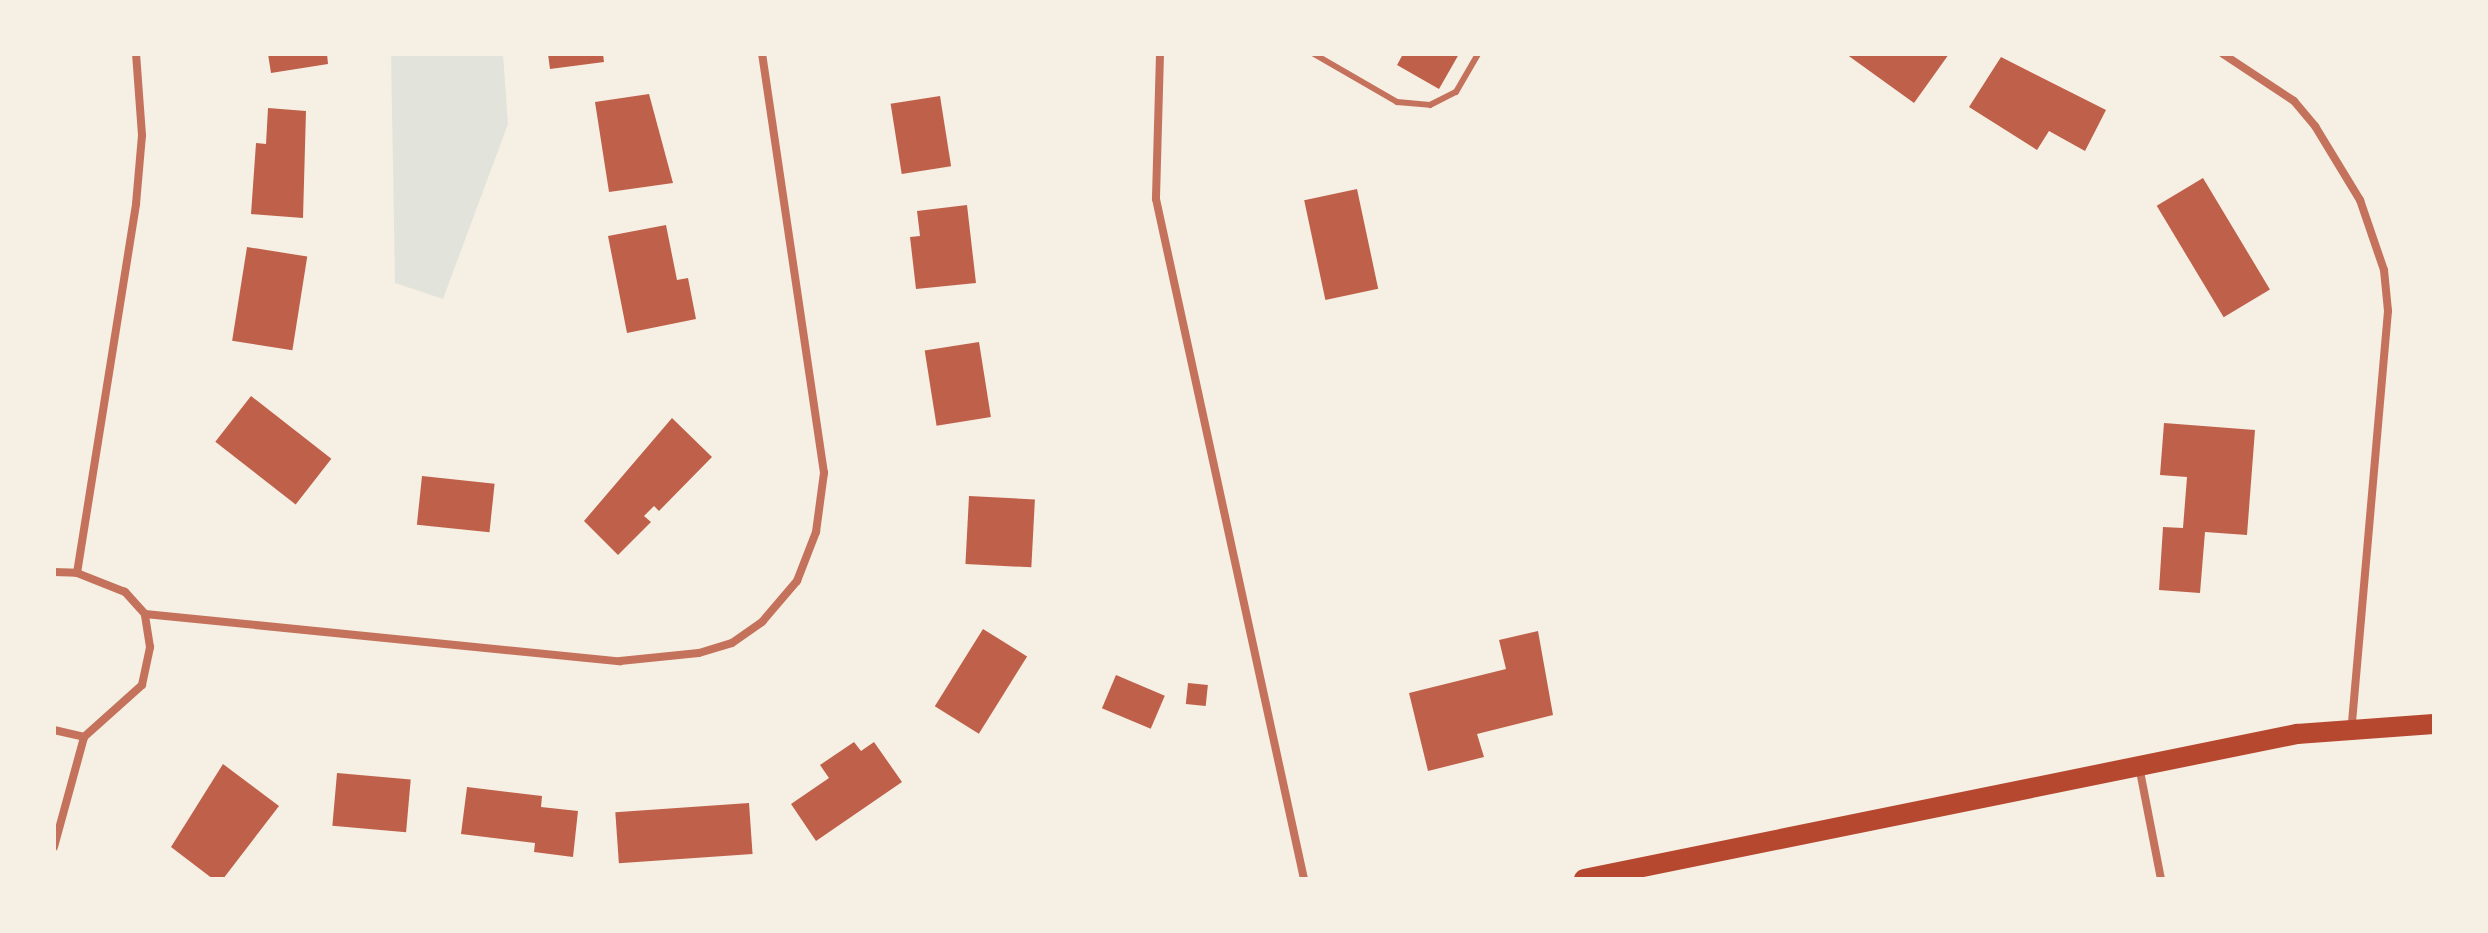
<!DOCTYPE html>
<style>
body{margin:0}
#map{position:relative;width:2488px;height:933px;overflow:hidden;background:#f6efe4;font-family:"DejaVu Sans",sans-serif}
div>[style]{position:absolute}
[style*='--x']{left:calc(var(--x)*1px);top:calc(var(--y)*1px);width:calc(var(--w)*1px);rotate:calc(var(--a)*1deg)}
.green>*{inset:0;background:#e2e4dc}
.building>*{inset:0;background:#bf614a;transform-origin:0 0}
.service>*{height:6px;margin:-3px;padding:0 3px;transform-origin:3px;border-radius:3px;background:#c5725c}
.minor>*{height:8px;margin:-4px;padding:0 4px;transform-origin:4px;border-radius:4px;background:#c5725c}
.primary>*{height:20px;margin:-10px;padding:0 10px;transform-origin:10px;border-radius:10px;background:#b5482f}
span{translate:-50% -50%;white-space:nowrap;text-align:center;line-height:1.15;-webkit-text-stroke:7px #f6efe4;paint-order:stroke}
.frame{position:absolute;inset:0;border:56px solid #f6efe4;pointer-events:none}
</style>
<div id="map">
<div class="green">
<i style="clip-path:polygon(391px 54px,503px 54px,508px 124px,443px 299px,395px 283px)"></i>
</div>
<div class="building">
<i style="clip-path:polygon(268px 54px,327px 54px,328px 64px,271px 73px)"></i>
<i style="clip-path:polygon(548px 54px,603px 54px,604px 62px,550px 69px)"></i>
<i style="clip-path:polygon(1403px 54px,1459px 54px,1439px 89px,1397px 65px)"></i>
<i style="clip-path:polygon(1846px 54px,1949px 54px,1914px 103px)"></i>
<i style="clip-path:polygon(2001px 57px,2106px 110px,2085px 151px,2049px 131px,2037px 150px,1969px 107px)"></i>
<i style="clip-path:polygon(649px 94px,673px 183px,609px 192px,595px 102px)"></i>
<i style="left:940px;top:96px;width:71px;height:50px;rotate:81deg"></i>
<i style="clip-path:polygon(268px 108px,306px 111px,303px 218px,251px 214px,256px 143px,266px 144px)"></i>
<i style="left:2203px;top:178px;width:130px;height:54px;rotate:59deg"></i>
<i style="left:1357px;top:189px;width:102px;height:54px;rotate:78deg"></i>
<i style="clip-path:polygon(967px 205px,976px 283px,916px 289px,910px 237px,920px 236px,917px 211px)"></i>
<i style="clip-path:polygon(666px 225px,677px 280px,688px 278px,696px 319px,627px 333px,608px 236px)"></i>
<i style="left:247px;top:247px;width:61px;height:95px;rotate:9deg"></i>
<i style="left:979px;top:342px;width:76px;height:55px;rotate:81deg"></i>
<i style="left:251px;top:396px;width:102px;height:58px;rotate:38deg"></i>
<i style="clip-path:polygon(672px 418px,712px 457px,659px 511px,654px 506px,644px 516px,651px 522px,618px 555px,584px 521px)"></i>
<i style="clip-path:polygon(2164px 423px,2255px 430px,2247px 535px,2205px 532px,2200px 593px,2159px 590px,2163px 527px,2183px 528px,2187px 477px,2160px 475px)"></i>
<i style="left:422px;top:476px;width:73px;height:49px;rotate:6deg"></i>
<i style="left:969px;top:496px;width:66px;height:68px;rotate:3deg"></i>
<i style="left:983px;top:629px;width:52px;height:91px;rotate:32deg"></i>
<i style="clip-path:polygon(1538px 631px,1553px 715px,1477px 734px,1484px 757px,1428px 771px,1409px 693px,1506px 669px,1499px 640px)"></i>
<i style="left:1116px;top:675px;width:53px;height:36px;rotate:23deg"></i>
<i style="left:1188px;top:683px;width:20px;height:21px;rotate:6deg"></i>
<i style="clip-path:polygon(854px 742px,861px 751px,874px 742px,902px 782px,816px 841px,791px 804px,829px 778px,820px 765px)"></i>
<i style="clip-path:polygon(223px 764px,279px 806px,223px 879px,213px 879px,171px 847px)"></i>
<i style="left:337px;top:773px;width:74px;height:53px;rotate:5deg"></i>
<i style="clip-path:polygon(467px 787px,542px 796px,541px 807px,578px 811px,573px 857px,534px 852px,535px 843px,461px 834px)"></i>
<i style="left:749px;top:803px;width:51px;height:134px;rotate:86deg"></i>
</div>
<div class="service">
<i style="--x:1314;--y:54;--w:96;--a:30"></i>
<i style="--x:1397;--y:102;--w:33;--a:5"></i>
<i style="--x:1430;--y:105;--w:29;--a:-27"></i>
<i style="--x:1456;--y:92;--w:44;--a:-59.9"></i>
</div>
<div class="minor">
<i style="--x:1160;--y:54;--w:145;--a:91.6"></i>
<i style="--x:1156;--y:199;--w:696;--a:77.72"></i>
<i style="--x:2223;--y:54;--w:85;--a:33.5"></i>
<i style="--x:2294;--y:101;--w:33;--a:50"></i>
<i style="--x:2315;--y:126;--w:87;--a:58.7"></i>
<i style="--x:2360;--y:200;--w:74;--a:71.1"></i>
<i style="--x:2384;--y:270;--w:41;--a:84.4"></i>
<i style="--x:2388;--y:311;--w:416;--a:95"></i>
<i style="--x:54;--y:572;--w:23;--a:2"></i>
<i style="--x:145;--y:614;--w:477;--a:5.7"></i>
<i style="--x:620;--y:661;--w:79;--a:-5.8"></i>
<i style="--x:699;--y:653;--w:34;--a:-17"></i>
<i style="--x:732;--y:643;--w:37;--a:-35"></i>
<i style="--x:762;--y:622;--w:54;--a:-49.5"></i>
<i style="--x:797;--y:581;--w:53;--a:-68.8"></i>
<i style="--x:816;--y:532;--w:60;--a:-82.3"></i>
<i style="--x:824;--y:473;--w:424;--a:-98.4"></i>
<i style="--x:54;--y:730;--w:31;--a:13"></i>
<i style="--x:2139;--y:766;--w:115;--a:79"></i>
<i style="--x:54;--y:847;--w:114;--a:-74.7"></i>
<i style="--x:84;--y:737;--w:78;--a:-41.9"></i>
<i style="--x:142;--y:685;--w:39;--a:-78"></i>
<i style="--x:150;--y:647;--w:33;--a:-99"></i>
<i style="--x:145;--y:614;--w:30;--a:-132"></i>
<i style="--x:125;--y:592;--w:52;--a:-158.4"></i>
<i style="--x:77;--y:573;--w:374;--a:-80.9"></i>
<i style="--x:136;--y:204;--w:69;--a:-85"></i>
<i style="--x:142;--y:135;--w:81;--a:-94.2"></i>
</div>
<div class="primary">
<i style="--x:1584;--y:879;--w:728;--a:-11.5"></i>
<i style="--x:2297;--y:734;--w:137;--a:-4.2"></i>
</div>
<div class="frame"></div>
</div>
